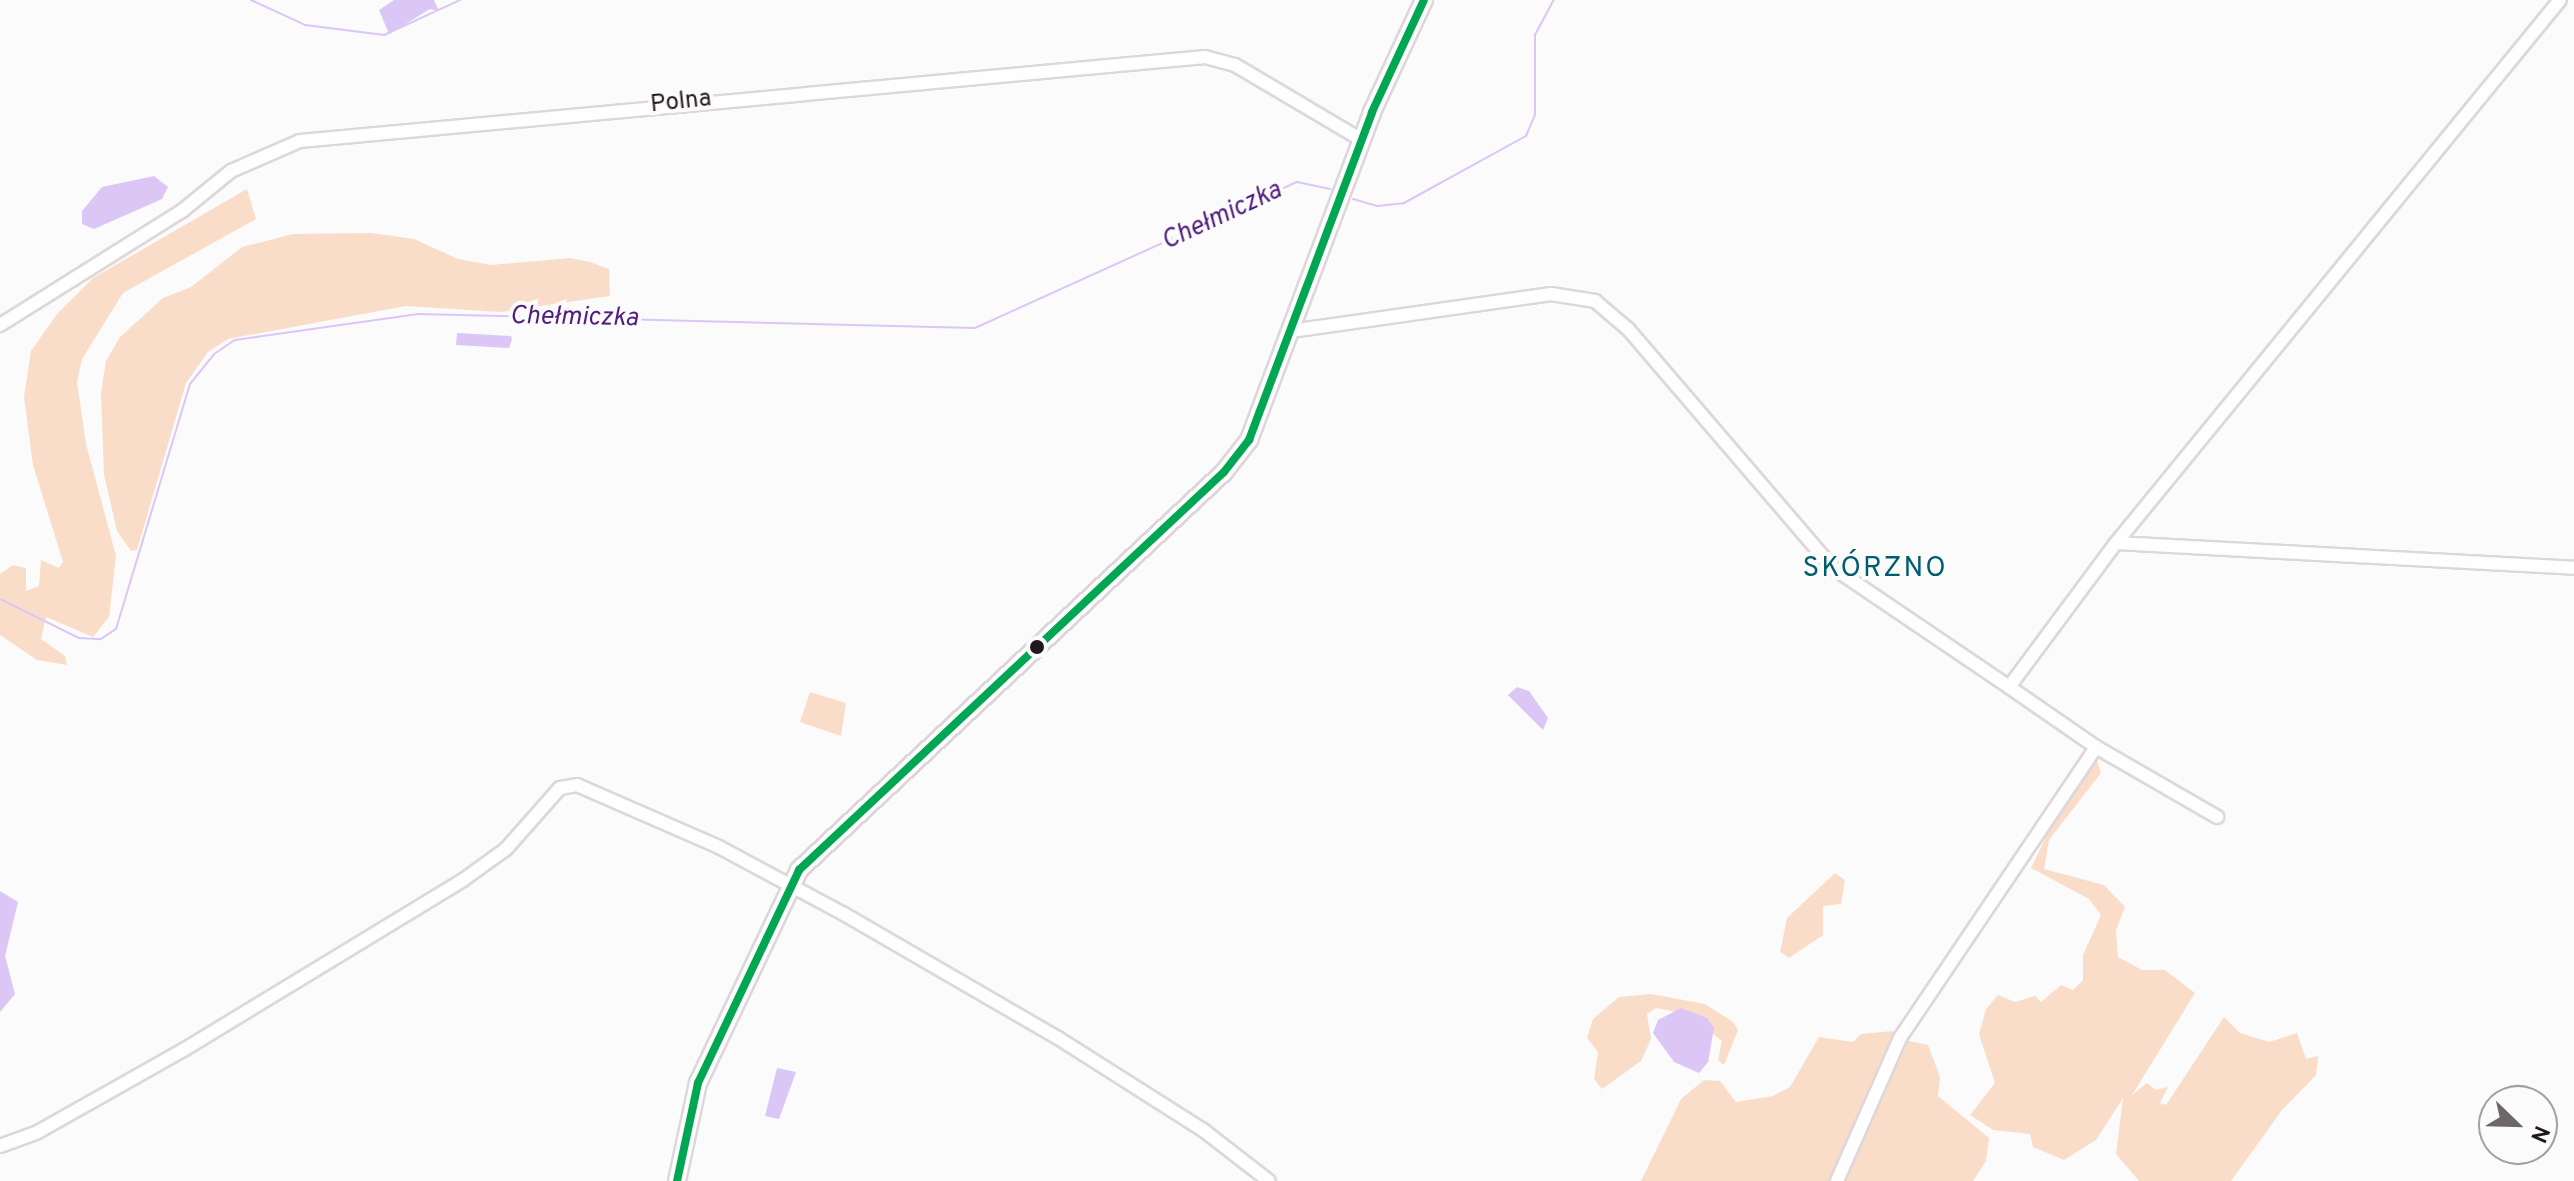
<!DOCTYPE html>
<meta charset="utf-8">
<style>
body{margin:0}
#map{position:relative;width:2574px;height:1181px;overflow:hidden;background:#fbfbfb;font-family:Overpass,sans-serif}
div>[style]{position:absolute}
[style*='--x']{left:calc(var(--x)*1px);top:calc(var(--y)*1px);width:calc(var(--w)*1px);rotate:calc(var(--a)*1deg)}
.green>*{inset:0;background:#faddc8}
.water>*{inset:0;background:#dbc6f6}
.stream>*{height:2px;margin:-1px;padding:0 1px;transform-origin:1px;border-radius:1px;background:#dbc6f6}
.roads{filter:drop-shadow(2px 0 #ded7d9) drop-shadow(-2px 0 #ded7d9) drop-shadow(0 2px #ded7d9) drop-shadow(0 -2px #ded7d9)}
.minor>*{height:12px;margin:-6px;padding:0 6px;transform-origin:6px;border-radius:6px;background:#fefefe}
.major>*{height:16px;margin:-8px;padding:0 8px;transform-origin:8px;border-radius:8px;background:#fefefe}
.bus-1>*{height:8px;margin:-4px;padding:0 4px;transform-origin:4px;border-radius:4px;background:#00a651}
.dots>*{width:22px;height:22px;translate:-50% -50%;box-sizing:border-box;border:4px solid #fbfbfb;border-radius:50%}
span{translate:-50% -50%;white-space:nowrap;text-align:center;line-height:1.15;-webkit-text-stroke:8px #fbfbfb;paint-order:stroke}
.street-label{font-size:24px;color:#22171a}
.water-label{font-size:26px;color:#511d7e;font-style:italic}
.quarter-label{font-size:28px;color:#005c6f;letter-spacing:2px}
.north{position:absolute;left:2478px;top:1085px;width:80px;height:80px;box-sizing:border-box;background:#fbfbfb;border:2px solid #a4a0a1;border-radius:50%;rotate:113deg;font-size:22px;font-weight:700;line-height:32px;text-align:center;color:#22171a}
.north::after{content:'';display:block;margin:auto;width:28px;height:36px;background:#6e6769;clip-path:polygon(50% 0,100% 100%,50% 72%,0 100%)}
</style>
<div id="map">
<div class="green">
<i style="clip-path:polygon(247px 189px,256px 219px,123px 293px,82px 359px,77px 382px,86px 444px,116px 556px,109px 617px,93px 637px,46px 617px,41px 639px,65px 656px,67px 665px,37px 660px,0 635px,0 574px,13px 565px,26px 568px,26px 591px,39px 586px,41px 560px,59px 568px,63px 562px,33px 465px,24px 397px,31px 351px,57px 314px,93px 278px)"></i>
<i style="clip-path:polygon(371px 233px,414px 239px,458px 259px,491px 265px,570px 258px,590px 262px,609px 269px,610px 296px,500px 312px,406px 306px,228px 339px,208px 352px,186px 383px,137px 550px,131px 551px,117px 531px,104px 475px,101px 393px,106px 361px,120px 337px,163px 298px,191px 287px,242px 247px,293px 234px)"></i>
<i style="clip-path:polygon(810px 692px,846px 703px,841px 736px,800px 722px)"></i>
<i style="clip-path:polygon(2097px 761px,2101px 773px,2049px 840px,2044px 869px,2104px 885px,2125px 907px,2116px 931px,2118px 957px,2142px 970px,2165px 970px,2195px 993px,2132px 1095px,2147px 1083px,2156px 1090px,2168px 1087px,2160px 1103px,2166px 1105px,2224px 1017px,2240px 1033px,2269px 1042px,2297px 1033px,2306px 1059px,2318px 1056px,2316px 1075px,2282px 1110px,2231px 1181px,2139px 1181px,2116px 1154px,2123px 1098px,2096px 1140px,2064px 1160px,2033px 1147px,2030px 1134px,1993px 1130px,1970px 1115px,1995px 1083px,1979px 1034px,1986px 1009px,1998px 995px,2015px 1002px,2035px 996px,2041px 1002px,2061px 985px,2073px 990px,2083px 980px,2083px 955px,2101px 915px,2089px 899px,2031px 868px,2060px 807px)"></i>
<i style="clip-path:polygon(1835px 873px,1845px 880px,1841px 904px,1823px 906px,1823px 935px,1789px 958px,1780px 952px,1787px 918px)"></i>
<i style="clip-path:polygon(1651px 994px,1705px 1004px,1733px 1022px,1738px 1030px,1724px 1065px,1718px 1060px,1722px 1041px,1688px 1014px,1656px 1008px,1647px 1014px,1651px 1039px,1641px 1061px,1602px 1089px,1594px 1079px,1598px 1052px,1587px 1038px,1593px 1019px,1619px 997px)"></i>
<i style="clip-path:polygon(1893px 1031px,1895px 1038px,1928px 1045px,1940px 1077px,1938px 1096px,1989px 1138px,1986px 1161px,1973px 1181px,1641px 1181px,1681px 1099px,1704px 1080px,1720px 1081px,1736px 1102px,1773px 1096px,1790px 1087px,1819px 1037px,1853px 1042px,1861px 1034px)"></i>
</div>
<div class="water">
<i style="clip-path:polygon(394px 0,434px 0,439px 11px,430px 9px,389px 34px,379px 10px)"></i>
<i style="clip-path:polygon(154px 176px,168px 187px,162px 199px,94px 229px,82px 224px,82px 211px,102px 187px)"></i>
<i style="clip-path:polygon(457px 333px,511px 336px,512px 339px,509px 348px,456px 345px)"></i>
<i style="clip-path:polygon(1517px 687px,1529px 691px,1548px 718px,1543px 730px,1508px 695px)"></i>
<i style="clip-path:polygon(0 891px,18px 902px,5px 956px,15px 994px,0 1012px)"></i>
<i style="clip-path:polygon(1681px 1008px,1707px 1018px,1714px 1028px,1708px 1062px,1699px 1073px,1674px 1062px,1653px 1033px,1658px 1020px)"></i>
<i style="clip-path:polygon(777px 1068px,796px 1072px,779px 1119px,765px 1116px)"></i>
</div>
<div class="stream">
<i style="--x:251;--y:0;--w:60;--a:24.8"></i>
<i style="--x:305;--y:25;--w:80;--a:7.2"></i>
<i style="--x:384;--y:35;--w:84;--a:-24.7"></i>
<i style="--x:1353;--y:199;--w:25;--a:16"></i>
<i style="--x:1377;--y:206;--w:27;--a:-6"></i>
<i style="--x:1404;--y:203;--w:139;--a:-28.8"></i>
<i style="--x:1526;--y:136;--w:23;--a:-67"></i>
<i style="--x:1535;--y:115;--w:80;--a:-90"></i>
<i style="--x:1535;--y:35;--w:40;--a:-62"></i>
<i style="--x:0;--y:599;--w:88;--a:26.3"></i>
<i style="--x:79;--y:638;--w:22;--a:3"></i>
<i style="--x:101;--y:639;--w:18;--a:-34"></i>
<i style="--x:116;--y:629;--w:256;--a:-73.2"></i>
<i style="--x:190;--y:384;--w:38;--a:-51"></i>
<i style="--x:214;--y:354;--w:25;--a:-34"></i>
<i style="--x:235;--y:340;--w:185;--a:-8.1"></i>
<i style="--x:418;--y:314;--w:557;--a:1.44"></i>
<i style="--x:975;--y:328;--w:354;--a:-24.4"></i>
<i style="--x:1297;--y:182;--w:34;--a:12"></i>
</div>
<div class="roads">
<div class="minor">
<i style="--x:0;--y:325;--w:215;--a:-32.1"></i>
<i style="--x:182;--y:211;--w:63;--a:-39.2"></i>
<i style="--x:231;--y:171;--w:75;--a:-23.5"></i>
<i style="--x:300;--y:141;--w:909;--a:-5.3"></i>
<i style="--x:1205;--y:57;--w:31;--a:15"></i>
<i style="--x:1235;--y:65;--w:147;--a:30.6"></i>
<i style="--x:1291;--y:331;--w:263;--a:-8.1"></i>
<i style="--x:1551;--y:294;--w:45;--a:9"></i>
<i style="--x:1595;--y:301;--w:43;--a:40.3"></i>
<i style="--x:1628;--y:329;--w:313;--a:49.4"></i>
<i style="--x:1832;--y:567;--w:214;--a:34.1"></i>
<i style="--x:2009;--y:687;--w:179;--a:-53.4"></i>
<i style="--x:2116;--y:543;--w:701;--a:-50.73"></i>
<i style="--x:2116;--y:543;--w:459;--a:3.1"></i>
<i style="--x:2096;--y:747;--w:140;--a:30"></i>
<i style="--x:0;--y:1146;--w:38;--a:-20"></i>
<i style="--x:36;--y:1133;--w:171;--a:-29.4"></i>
<i style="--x:185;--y:1049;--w:325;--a:-31.3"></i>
<i style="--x:463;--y:880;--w:53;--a:-35.8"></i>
<i style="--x:506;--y:849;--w:81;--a:-48.5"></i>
<i style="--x:560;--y:788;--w:17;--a:-10"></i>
<i style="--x:577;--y:785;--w:155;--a:23.6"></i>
<i style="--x:719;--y:847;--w:142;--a:28.2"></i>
<i style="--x:844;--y:914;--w:247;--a:30.1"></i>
<i style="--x:1058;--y:1038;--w:172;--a:32.4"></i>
<i style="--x:1203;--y:1130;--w:83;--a:37.7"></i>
<i style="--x:1837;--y:1181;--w:156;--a:-66.2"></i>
<i style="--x:1900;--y:1038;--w:351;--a:-56"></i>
<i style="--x:2096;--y:747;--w:106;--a:-145.4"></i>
</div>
<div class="major">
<i style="--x:677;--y:1181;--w:100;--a:-77.9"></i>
<i style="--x:698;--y:1083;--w:236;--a:-64.6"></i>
<i style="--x:799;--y:870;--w:582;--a:-43.12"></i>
<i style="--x:1224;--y:472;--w:41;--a:-52"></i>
<i style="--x:1249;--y:440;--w:350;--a:-69.4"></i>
<i style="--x:1372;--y:112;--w:123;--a:-65.1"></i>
</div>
</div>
<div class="bus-1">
<i style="--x:677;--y:1181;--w:100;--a:-77.9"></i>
<i style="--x:698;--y:1083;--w:236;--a:-64.6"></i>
<i style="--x:799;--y:870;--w:582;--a:-43.12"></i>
<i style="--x:1224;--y:472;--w:41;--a:-52"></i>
<i style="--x:1249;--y:440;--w:350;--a:-69.4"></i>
<i style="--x:1372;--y:112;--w:123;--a:-65.1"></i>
</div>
<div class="dots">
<i style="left:1037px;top:647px;background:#22171a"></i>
</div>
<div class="street-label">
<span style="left:681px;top:103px;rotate:-6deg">Polna</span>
</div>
<div class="water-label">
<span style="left:1222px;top:217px;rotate:-25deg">Chełmiczka</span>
<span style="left:574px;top:318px;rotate:1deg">Chełmiczka</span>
</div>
<div class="quarter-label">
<span style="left:1875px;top:569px">SKÓRZNO</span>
</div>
<div class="north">N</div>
</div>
